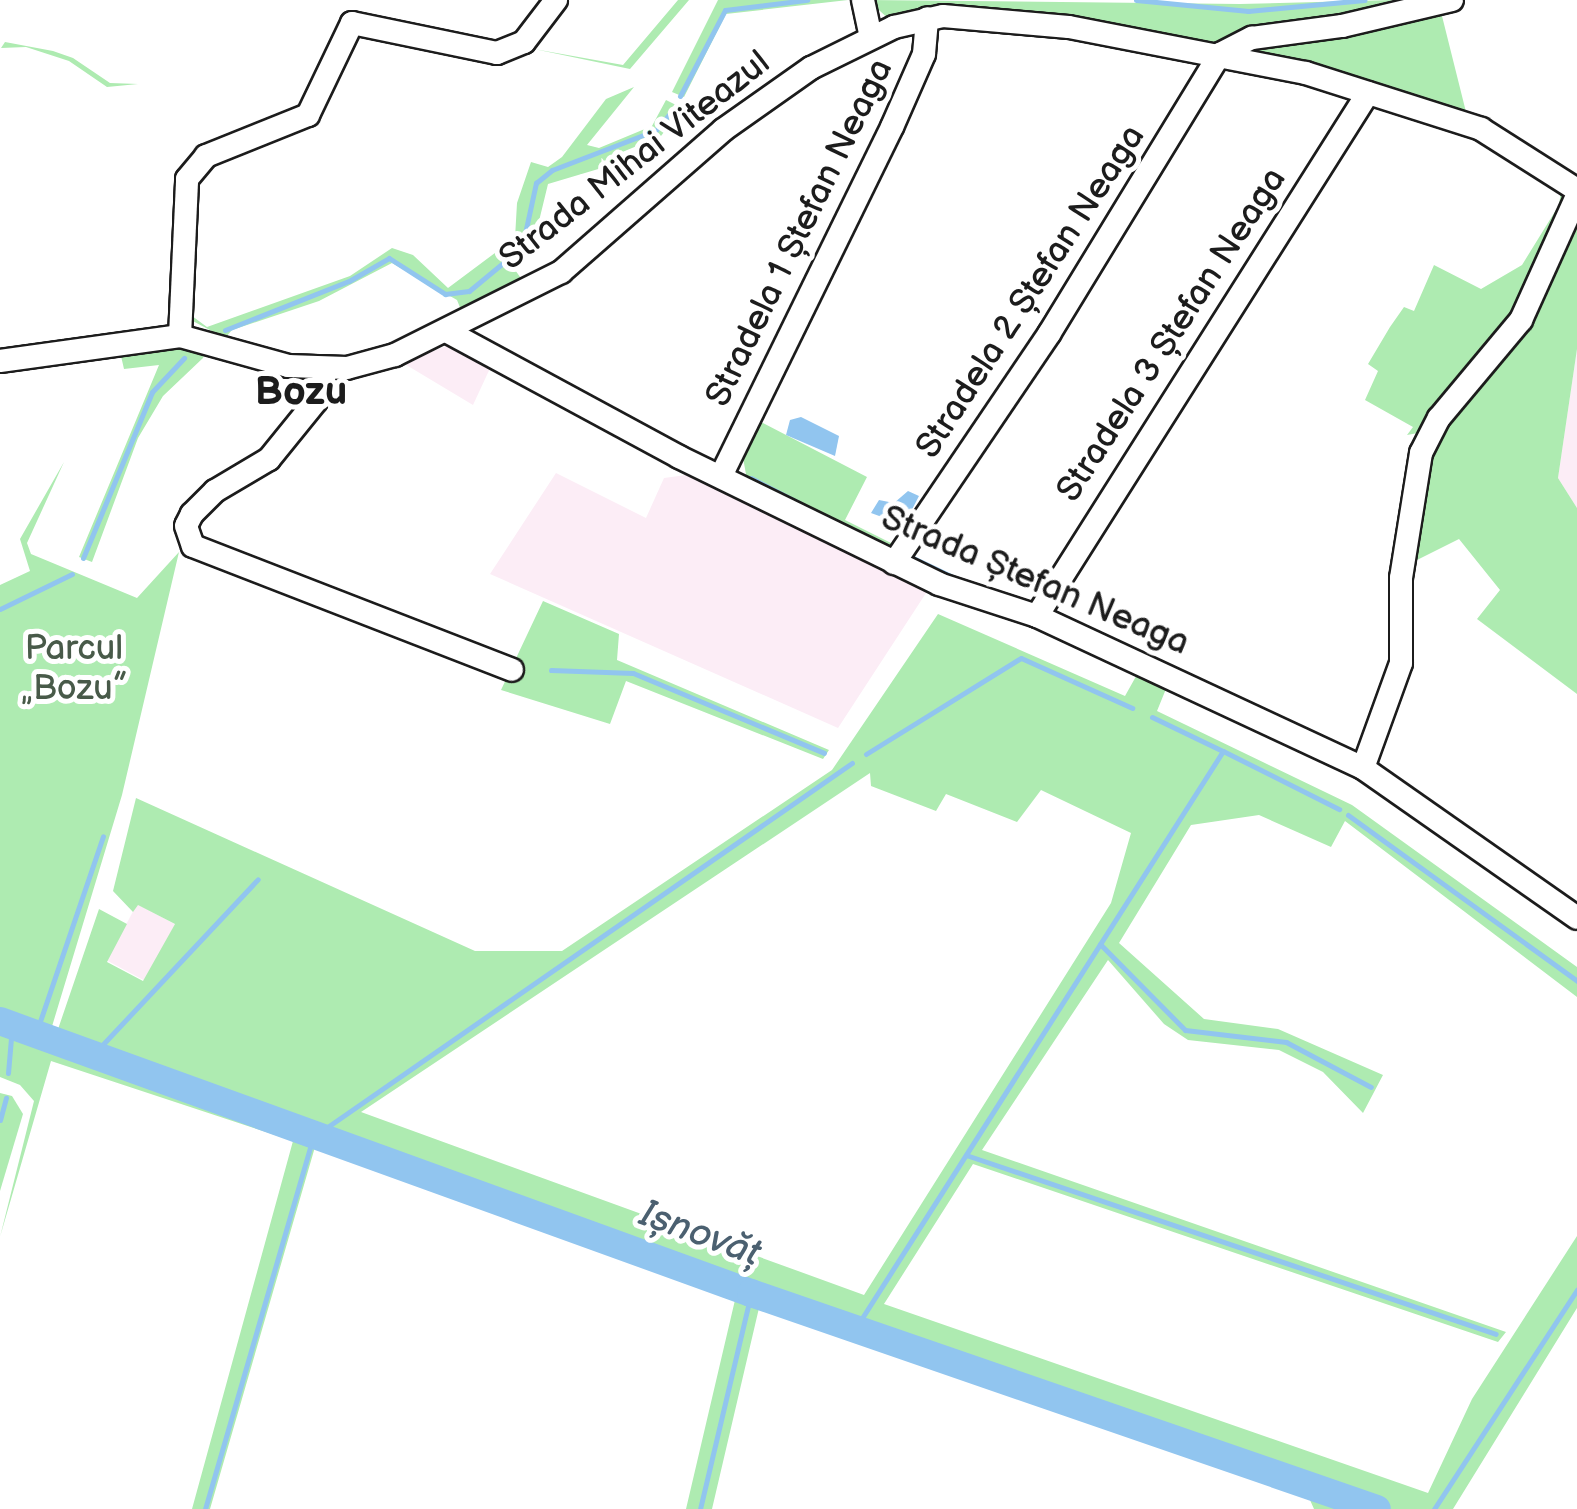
<!DOCTYPE html>
<meta charset="utf-8">
<style>
body{margin:0}
#map{position:relative;width:1577px;height:1509px;overflow:hidden;background:#fff;font-family:"Balsamiq Sans",sans-serif}
div>[style]{position:absolute}
[style*='--x']{left:calc(var(--x)*1px);top:calc(var(--y)*1px);width:calc(var(--w)*1px);rotate:calc(var(--a)*1deg)}
.built>*{inset:0;background:#fcedf6;transform-origin:0 0}
.green>*{inset:0;background:#aeebb1}
.water>*{inset:0;background:#91c5ef}
.stream>*{height:5px;margin:-2.5px;padding:0 2.5px;transform-origin:2.5px;border-radius:2.5px;background:#91c5ef}
.river>*{height:28px;margin:-14px;padding:0 14px;transform-origin:14px;border-radius:14px;background:#91c5ef}
.roads{filter:drop-shadow(2px 0 #1c1c1c) drop-shadow(-2px 0 #1c1c1c) drop-shadow(0 2px #1c1c1c) drop-shadow(0 -2px #1c1c1c)}
.minor>*{height:22px;margin:-11px;padding:0 11px;transform-origin:11px;border-radius:11px;background:#fff}
span{translate:-50% -50%;white-space:nowrap;text-align:center;line-height:1.15;-webkit-text-stroke:10px #fff;paint-order:stroke}
.street-label{font-size:35px;color:#1c1c1c}
.park-label{font-size:35px;color:#485a49}
.water-label{font-size:38px;color:#4b6070;font-style:italic}
.quarter-label{font-size:40px;color:#1c1c1c;font-weight:700}
</style>
<div id="map">
<div class="built">
<i style="clip-path:polygon(449px 345px,492px 364px,473px 405px,403px 363px)"></i>
<i style="clip-path:polygon(1577px 349px,1577px 508px,1558px 478px)"></i>
<i style="clip-path:polygon(556px 473px,646px 518px,664px 478px,686px 475px,928px 590px,838px 728px,490px 574px)"></i>
<i style="left:137px;top:904px;width:43px;height:64px;rotate:28deg"></i>
</div>
<div class="green">
<i style="clip-path:polygon(678px 0,689px 0,630px 69px,534px 49px,623px 65px)"></i>
<i style="clip-path:polygon(718px 0,848px 0,726px 14px,684px 97px,672px 92px)"></i>
<i style="clip-path:polygon(868px 0,1240px 4px,1394px 0,1213px 45px,892px 22px)"></i>
<i style="clip-path:polygon(1441px 12px,1466px 112px,1247px 52px,1253px 43px)"></i>
<i style="clip-path:polygon(5px 42px,53px 51px,73px 58px,110px 83px,138px 84px,107px 87px,69px 61px,26px 47px,1px 48px)"></i>
<i style="clip-path:polygon(634px 87px,587px 145px,599px 148px,652px 126px,666px 100px,682px 108px,661px 136px,620px 153px,605px 167px,548px 184px,532px 250px,513px 267px,525px 284px,463px 315px,457px 300px,392px 263px,319px 301px,232px 330px,225px 338px,189px 319px,188px 313px,207px 327px,350px 276px,392px 248px,413px 255px,448px 288px,515px 238px,517px 203px,531px 162px,548px 167px,562px 157px,606px 99px)"></i>
<i style="clip-path:polygon(1561px 191px,1566px 205px,1530px 293px,1423px 432px,1407px 435px,1413px 427px,1365px 400px,1378px 371px,1368px 364px,1390px 327px,1404px 307px,1414px 311px,1434px 265px,1481px 289px,1522px 265px,1559px 205px)"></i>
<i style="clip-path:polygon(1577px 213px,1577px 349px,1558px 478px,1577px 508px,1577px 694px,1477px 619px,1500px 590px,1459px 539px,1415px 561px,1413px 577px,1408px 568px,1428px 447px)"></i>
<i style="clip-path:polygon(181px 346px,205px 353px,203px 358px,163px 396px,138px 438px,92px 562px,79px 557px,159px 365px,124px 369px,121px 356px)"></i>
<i style="clip-path:polygon(757px 420px,867px 477px,845px 520px,895px 545px,895px 552px,747px 480px,742px 452px)"></i>
<i style="clip-path:polygon(evenodd,64px 462px,27px 543px,31px 554px,137px 598px,179px 552px,122px 795px,50px 1033px,55px 1038px,99px 909px,127px 924px,107px 962px,143px 981px,175px 924px,138px 905px,133px 912px,113px 891px,136px 798px,475px 951px,562px 951px,832px 770px,938px 614px,1125px 696px,1139px 671px,1168px 684px,1157px 711px,1352px 805px,1577px 967px,1577px 997px,1345px 821px,1331px 847px,1259px 815px,1191px 825px,1119px 943px,1204px 1019px,1278px 1029px,1383px 1075px,1363px 1113px,1323px 1072px,1279px 1050px,1188px 1040px,1164px 1024px,1108px 960px,982px 1150px,1506px 1332px,1498px 1342px,973px 1164px,884px 1304px,1428px 1493px,1472px 1399px,1577px 1236px,1577px 1308px,1453px 1509px,1314px 1509px,1310px 1500px,759px 1308px,712px 1509px,686px 1509px,735px 1300px,315px 1147px,210px 1509px,192px 1509px,293px 1141px,51px 1061px,0 1237px,34px 1101px,20px 1085px,0 1077px,0 585px,30px 571px,20px 539px,64px 462px,870px 773px,871px 786px,936px 811px,946px 794px,1017px 822px,1041px 790px,1131px 833px,1111px 903px,864px 1295px,361px 1112px,870px 773px)"></i>
<i style="clip-path:polygon(543px 601px,619px 634px,617px 660px,829px 750px,823px 759px,626px 681px,610px 724px,501px 690px)"></i>
<i style="clip-path:polygon(0 1093px,12px 1096px,23px 1114px,0 1191px)"></i>
</div>
<div class="water">
<i style="clip-path:polygon(801px 417px,839px 436px,835px 456px,786px 435px,790px 420px)"></i>
<i style="clip-path:polygon(908px 491px,919px 496px,904px 525px,871px 513px,879px 500px,894px 503px)"></i>
</div>
<div class="stream">
<i style="--x:1136;--y:0;--w:113;--a:5.6"></i>
<i style="--x:1248;--y:11;--w:117;--a:-5.4"></i>
<i style="--x:680;--y:96;--w:97;--a:-62.4"></i>
<i style="--x:725;--y:10;--w:83;--a:-7"></i>
<i style="--x:225;--y:330;--w:133;--a:-21.6"></i>
<i style="--x:349;--y:281;--w:46;--a:-29.9"></i>
<i style="--x:389;--y:258;--w:67;--a:32.7"></i>
<i style="--x:445;--y:294;--w:24;--a:-7"></i>
<i style="--x:469;--y:291;--w:69;--a:-39.7"></i>
<i style="--x:522;--y:247;--w:66;--a:-77.7"></i>
<i style="--x:536;--y:183;--w:21;--a:-39"></i>
<i style="--x:552;--y:170;--w:111;--a:-21"></i>
<i style="--x:656;--y:130;--w:23;--a:-50"></i>
<i style="--x:751;--y:478;--w:56;--a:27.5"></i>
<i style="--x:83;--y:558;--w:180;--a:-67.4"></i>
<i style="--x:152;--y:392;--w:47;--a:-46.7"></i>
<i style="--x:913;--y:558;--w:47;--a:25.5"></i>
<i style="--x:0;--y:609;--w:80;--a:-25.9"></i>
<i style="--x:551;--y:670;--w:82;--a:2.1"></i>
<i style="--x:633;--y:673;--w:207;--a:22.7"></i>
<i style="--x:1152;--y:717;--w:79;--a:25.6"></i>
<i style="--x:866;--y:754;--w:182;--a:-31.8"></i>
<i style="--x:1021;--y:658;--w:122;--a:24.2"></i>
<i style="--x:1348;--y:815;--w:283;--a:35.9"></i>
<i style="--x:1100;--y:944;--w:121;--a:45.3"></i>
<i style="--x:1185;--y:1030;--w:102;--a:6.8"></i>
<i style="--x:1286;--y:1042;--w:96;--a:27.9"></i>
<i style="--x:35;--y:1036;--w:211;--a:-71.2"></i>
<i style="--x:90;--y:1058;--w:245;--a:-46.8"></i>
<i style="--x:8;--y:1073;--w:47;--a:-85.1"></i>
<i style="--x:0;--y:1120;--w:23;--a:-75"></i>
<i style="--x:966;--y:1155;--w:559;--a:18.66"></i>
<i style="--x:855;--y:1329;--w:685;--a:-57.52"></i>
<i style="--x:1223;--y:751;--w:130;--a:26.6"></i>
<i style="--x:205;--y:1509;--w:387;--a:-73.8"></i>
<i style="--x:313;--y:1137;--w:656;--a:-34.76"></i>
<i style="--x:700;--y:1509;--w:222;--a:-76.7"></i>
<i style="--x:1361;--y:1509;--w:5;--a:-68"></i>
<i style="--x:1434;--y:1509;--w:262;--a:-56.9"></i>
</div>
<div class="river">
<i style="--x:0;--y:1021;--w:799;--a:19.91"></i>
<i style="--x:751;--y:1293;--w:662;--a:19.04"></i>
</div>
<div class="roads">
<div class="minor">
<i style="--x:863;--y:0;--w:38;--a:78"></i>
<i style="--x:450;--y:333;--w:260;--a:28.4"></i>
<i style="--x:679;--y:457;--w:289;--a:26"></i>
<i style="--x:939;--y:584;--w:103;--a:18.1"></i>
<i style="--x:1037;--y:616;--w:360;--a:25"></i>
<i style="--x:1363;--y:768;--w:261;--a:35"></i>
<i style="--x:180;--y:336;--w:157;--a:-87.4"></i>
<i style="--x:187;--y:179;--w:30;--a:-50"></i>
<i style="--x:206;--y:156;--w:110;--a:-21.9"></i>
<i style="--x:308;--y:115;--w:102;--a:-64.4"></i>
<i style="--x:352;--y:23;--w:148;--a:11.7"></i>
<i style="--x:497;--y:53;--w:29;--a:-22"></i>
<i style="--x:524;--y:42;--w:53;--a:-52.7"></i>
<i style="--x:0;--y:361;--w:182;--a:-7.9"></i>
<i style="--x:180;--y:336;--w:112;--a:15.5"></i>
<i style="--x:288;--y:366;--w:59;--a:1.9"></i>
<i style="--x:347;--y:368;--w:50;--a:-15.2"></i>
<i style="--x:395;--y:355;--w:186;--a:-26.6"></i>
<i style="--x:561;--y:272;--w:215;--a:-41.2"></i>
<i style="--x:723;--y:130;--w:108;--a:-35.2"></i>
<i style="--x:811;--y:68;--w:93;--a:-26.3"></i>
<i style="--x:894;--y:27;--w:50;--a:-12.7"></i>
<i style="--x:943;--y:16;--w:126;--a:5"></i>
<i style="--x:1069;--y:27;--w:241;--a:11"></i>
<i style="--x:1306;--y:73;--w:184;--a:17.7"></i>
<i style="--x:1481;--y:129;--w:114;--a:32.4"></i>
<i style="--x:327;--y:369;--w:34;--a:109"></i>
<i style="--x:316;--y:401;--w:75;--a:129"></i>
<i style="--x:269;--y:459;--w:63;--a:149.3"></i>
<i style="--x:215;--y:491;--w:33;--a:135"></i>
<i style="--x:192;--y:514;--w:13;--a:117"></i>
<i style="--x:186;--y:526;--w:21;--a:71"></i>
<i style="--x:193;--y:546;--w:342;--a:21.2"></i>
<i style="--x:722;--y:474;--w:386;--a:-63.9"></i>
<i style="--x:892;--y:127;--w:80;--a:-66.3"></i>
<i style="--x:924;--y:54;--w:36;--a:-85"></i>
<i style="--x:894;--y:563;--w:277;--a:-55.9"></i>
<i style="--x:1049;--y:334;--w:328;--a:-58.6"></i>
<i style="--x:1220;--y:54;--w:36;--a:-27"></i>
<i style="--x:1252;--y:38;--w:91;--a:-7.6"></i>
<i style="--x:1342;--y:26;--w:113;--a:-13.3"></i>
<i style="--x:1037;--y:616;--w:619;--a:-57.67"></i>
<i style="--x:1363;--y:768;--w:112;--a:-70.1"></i>
<i style="--x:1401;--y:663;--w:85;--a:-90"></i>
<i style="--x:1401;--y:578;--w:127;--a:-80.9"></i>
<i style="--x:1421;--y:453;--w:39;--a:-63"></i>
<i style="--x:1439;--y:418;--w:128;--a:-50.1"></i>
<i style="--x:1521;--y:320;--w:136;--a:-65.7"></i>
</div>
</div>
<div class="street-label">
<span style="left:635px;top:161px;rotate:-38deg">Strada Mihai Viteazul</span>
<span style="left:800px;top:233px;rotate:-64deg">Stradela 1 Ștefan Neaga</span>
<span style="left:1031px;top:292px;rotate:-57deg">Stradela 2 Ștefan Neaga</span>
<span style="left:1172px;top:335px;rotate:-57deg">Stradela 3 Ștefan Neaga</span>
<span style="left:1035px;top:581px;rotate:23deg">Strada Ștefan Neaga</span>
</div>
<div class="park-label">
<span style="left:74px;top:669px">Parcul<br>„Bozu”</span>
</div>
<div class="water-label">
<span style="left:700px;top:1234px;rotate:20deg">Ișnovăț</span>
</div>
<div class="quarter-label">
<span style="left:301px;top:392px">Bozu</span>
</div>
</div>
